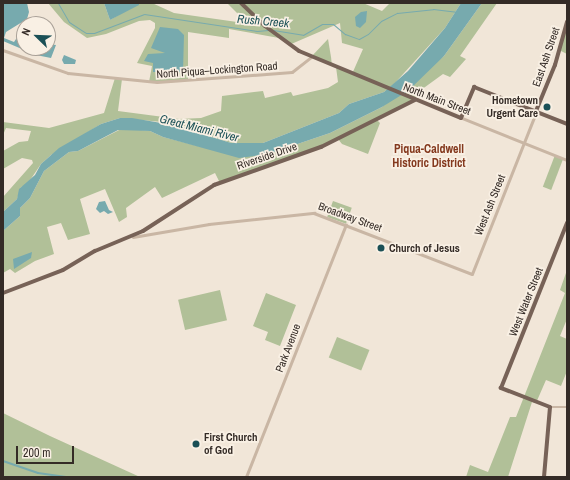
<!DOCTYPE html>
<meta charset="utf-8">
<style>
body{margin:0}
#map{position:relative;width:570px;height:480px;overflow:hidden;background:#f1e6d8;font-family:"Archivo Narrow",sans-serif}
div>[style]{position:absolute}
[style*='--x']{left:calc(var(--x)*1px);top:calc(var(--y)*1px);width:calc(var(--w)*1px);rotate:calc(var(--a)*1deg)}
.green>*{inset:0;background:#b1c098;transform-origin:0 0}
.water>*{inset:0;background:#77aaae}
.stream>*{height:1px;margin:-0.5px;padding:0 0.5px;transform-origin:0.5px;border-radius:0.5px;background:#77aaae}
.canal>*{height:2px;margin:-1px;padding:0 1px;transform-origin:1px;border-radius:1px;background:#77aaae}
.minor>*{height:2.5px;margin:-1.25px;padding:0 1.25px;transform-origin:1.25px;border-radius:1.25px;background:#c9b6a4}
.major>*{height:4px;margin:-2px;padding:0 2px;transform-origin:2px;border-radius:2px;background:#776257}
.dots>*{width:11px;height:11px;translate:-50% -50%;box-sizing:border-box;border:2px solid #f9f0e4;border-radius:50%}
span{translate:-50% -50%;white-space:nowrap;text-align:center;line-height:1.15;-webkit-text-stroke:3.5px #f9f0e4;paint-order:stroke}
.street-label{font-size:11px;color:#342b26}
.poi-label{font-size:11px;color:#342b26;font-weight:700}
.right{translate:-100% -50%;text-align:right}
.left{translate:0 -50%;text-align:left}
.water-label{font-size:12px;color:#1b5056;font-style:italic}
.neighbourhood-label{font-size:12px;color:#84391e;font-weight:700}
.frame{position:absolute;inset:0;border:4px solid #342b26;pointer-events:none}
.north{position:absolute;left:16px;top:16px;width:40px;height:40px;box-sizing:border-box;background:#f9f0e4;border:1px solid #aaa198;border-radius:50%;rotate:293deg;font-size:11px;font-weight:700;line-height:16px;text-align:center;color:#342b26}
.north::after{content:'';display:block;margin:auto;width:14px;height:18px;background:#1b5056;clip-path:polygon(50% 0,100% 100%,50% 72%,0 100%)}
.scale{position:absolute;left:16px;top:446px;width:58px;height:18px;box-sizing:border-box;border:2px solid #342b26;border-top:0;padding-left:5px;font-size:12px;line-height:14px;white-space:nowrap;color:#342b26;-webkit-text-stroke:3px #f9f0e4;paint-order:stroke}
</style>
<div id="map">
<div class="green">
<i style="clip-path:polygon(48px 3px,104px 3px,110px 20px,139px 3px,152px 3px,174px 13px,244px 23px,244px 20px,227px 3px,363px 3px,382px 11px,390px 3px,461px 3px,445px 28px,394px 84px,384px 92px,349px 104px,339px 113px,263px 143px,231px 143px,162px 122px,120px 118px,101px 124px,51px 155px,41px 164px,26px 186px,21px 187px,17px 199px,3px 212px,3px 197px,33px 163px,32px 160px,22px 158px,3px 169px,3px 151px,19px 142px,28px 141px,31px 131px,6px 128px,3px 135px,3px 122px,49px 128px,104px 113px,115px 78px,122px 79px,118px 111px,179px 119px,201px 118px,221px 111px,222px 96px,263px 91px,265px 98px,291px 92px,293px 96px,328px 88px,338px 82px,336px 67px,352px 74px,363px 49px,342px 43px,340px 23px,289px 45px,279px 38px,229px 29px,229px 38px,188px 32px,188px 81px,149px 82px,152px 66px,137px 63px,155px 28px,155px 23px,150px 20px,139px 21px,106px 34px,87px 38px,64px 22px)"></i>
<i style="clip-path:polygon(482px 3px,497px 3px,460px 56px,466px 59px,450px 77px,443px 74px,421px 90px,415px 100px,377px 120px,380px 123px,368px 154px,342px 144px,338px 139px,220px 183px,215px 173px,162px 198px,155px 187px,126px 208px,127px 217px,119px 222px,105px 189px,80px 199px,90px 234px,68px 240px,61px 223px,47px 227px,54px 254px,35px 261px,15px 273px,10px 269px,3px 273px,3px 231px,20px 216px,20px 208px,30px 198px,44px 171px,69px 152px,78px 151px,123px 128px,150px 131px,163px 137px,221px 152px,268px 154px,330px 133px,382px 107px,444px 56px)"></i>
<i style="clip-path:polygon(567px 22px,567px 54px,559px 50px)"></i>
<i style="clip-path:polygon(328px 39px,331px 57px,332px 66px,311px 57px)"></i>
<i style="left:555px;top:155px;width:9px;height:34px;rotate:21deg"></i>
<i style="left:333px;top:201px;width:20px;height:17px;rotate:20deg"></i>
<i style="clip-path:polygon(567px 270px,567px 319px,560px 336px,567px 339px,567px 371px,561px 386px,546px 380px,536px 403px,532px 402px,508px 477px,466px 477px,470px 465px,488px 472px,510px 417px,516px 417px,565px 293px,560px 290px)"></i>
<i style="left:220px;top:290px;width:31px;height:43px;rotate:77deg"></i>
<i style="clip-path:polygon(266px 293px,296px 305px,280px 346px,265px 340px,268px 332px,253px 326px)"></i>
<i style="left:337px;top:337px;width:35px;height:22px;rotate:22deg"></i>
<i style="clip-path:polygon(3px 413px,50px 436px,140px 477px,3px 477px)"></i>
</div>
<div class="water">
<i style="clip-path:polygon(3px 3px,27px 3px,29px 12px,27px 19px,6px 32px,4px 38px,14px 42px,18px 36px,24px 36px,24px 48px,48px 48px,48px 44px,56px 45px,51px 58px,36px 55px,3px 41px)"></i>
<i style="clip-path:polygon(104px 3px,139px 3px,139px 5px,110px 20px)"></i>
<i style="clip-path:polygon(461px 3px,482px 3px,444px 56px,408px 91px,382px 107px,330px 133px,268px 154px,239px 158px,163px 137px,150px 131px,118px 130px,78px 151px,69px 152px,44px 171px,30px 198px,20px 208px,20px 216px,3px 231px,3px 212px,17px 199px,19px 189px,35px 175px,41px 164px,59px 148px,101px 124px,120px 118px,132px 118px,173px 125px,231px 143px,263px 143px,339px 113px,349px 104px,384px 92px,408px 71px,445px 28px)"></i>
<i style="clip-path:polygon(367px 11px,366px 22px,360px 28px,356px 26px,355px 17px,361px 12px)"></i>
<i style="clip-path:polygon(160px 27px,178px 29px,184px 35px,183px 72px,153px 72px,153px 63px,144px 61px,148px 54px,165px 53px,151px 48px)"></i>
<i style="clip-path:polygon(64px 55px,76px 60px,75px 64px,64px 64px,62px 60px)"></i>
<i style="clip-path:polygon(105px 201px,109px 210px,113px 212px,108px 214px,104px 211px,100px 213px,96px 209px,99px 202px)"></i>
<i style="clip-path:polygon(32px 252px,31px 258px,14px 269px,13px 259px)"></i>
</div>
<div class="stream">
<i style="--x:58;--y:3;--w:22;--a:60"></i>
<i style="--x:69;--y:22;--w:20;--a:33"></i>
<i style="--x:86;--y:33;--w:8;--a:0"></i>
<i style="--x:94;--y:33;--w:53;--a:-20.8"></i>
<i style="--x:144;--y:14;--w:114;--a:8.6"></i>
<i style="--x:257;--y:31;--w:11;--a:-5"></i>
<i style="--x:273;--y:30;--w:30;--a:9"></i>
<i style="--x:303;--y:35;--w:22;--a:-30"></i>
<i style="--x:322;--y:24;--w:11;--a:0"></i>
<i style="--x:333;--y:24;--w:16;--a:40"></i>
<i style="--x:345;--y:34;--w:15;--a:20"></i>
<i style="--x:359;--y:39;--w:10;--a:-29"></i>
<i style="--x:368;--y:34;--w:18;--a:-45"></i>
<i style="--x:381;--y:21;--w:18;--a:-27"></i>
<i style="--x:397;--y:13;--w:36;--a:-6"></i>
<i style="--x:433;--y:9;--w:23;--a:7"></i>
</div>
<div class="canal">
<i style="--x:3;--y:461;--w:37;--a:19"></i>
<i style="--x:38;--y:473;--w:30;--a:8"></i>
</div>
<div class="minor">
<i style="--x:3;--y:50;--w:69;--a:19.5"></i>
<i style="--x:68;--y:73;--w:89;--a:5.8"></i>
<i style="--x:157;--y:82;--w:135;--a:-4.2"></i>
<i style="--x:292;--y:72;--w:24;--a:-38"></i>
<i style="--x:462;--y:118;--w:113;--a:21.8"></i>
<i style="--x:133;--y:237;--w:77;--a:-9.7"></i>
<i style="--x:209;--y:224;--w:106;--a:-6"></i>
<i style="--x:314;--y:213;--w:169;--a:21.1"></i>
<i style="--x:472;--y:274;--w:174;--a:-68.4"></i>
<i style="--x:550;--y:407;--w:17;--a:0"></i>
<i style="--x:246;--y:477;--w:271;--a:-68.4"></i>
</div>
<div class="major">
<i style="--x:241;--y:3;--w:33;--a:44"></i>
<i style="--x:265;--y:26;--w:42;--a:36.3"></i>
<i style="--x:299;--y:51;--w:175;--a:22.5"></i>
<i style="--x:461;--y:118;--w:34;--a:-67"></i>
<i style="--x:474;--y:87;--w:100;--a:21.7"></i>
<i style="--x:536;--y:111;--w:50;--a:-67.6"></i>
<i style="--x:555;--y:65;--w:45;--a:-74.4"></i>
<i style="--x:3;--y:293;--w:64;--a:-21"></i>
<i style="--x:63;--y:270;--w:37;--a:-31"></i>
<i style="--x:95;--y:251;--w:52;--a:-22.6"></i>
<i style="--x:143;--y:231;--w:85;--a:-32.9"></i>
<i style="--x:214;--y:185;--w:114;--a:-19.6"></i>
<i style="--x:321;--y:147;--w:105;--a:-26.6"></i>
<i style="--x:544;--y:477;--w:70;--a:-85.1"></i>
<i style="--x:550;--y:407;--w:53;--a:-158.8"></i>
<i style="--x:501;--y:388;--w:178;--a:-68.2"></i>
</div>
<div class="dots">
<i style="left:547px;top:107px;background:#1b5056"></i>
<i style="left:381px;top:248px;background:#1b5056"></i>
<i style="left:196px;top:444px;background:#1b5056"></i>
</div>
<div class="street-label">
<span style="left:546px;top:57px;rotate:-71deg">East Ash Street</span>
<span style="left:217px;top:70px;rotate:-4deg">North Piqua–Lockington Road</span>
<span style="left:437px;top:99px;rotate:21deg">North Main Street</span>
<span style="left:267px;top:156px;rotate:-19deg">Riverside Drive</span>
<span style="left:490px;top:205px;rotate:-68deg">West Ash Street</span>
<span style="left:350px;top:217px;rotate:20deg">Broadway Street</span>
<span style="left:526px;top:302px;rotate:-68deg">West Water Street</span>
<span style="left:288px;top:348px;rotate:-69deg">Park Avenue</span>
</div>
<div class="poi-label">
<span class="right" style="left:538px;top:107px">Hometown<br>Urgent Care</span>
<span class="left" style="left:389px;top:248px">Church of Jesus</span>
<span class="left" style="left:204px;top:444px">First Church<br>of God</span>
</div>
<div class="water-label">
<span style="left:263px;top:22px;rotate:5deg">Rush Creek</span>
<span style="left:199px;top:129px;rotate:14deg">Great Miami River</span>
</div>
<div class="neighbourhood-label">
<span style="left:429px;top:157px">Piqua-Caldwell<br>Historic District</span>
</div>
<div class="frame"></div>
<div class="north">N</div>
<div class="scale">200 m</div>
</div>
